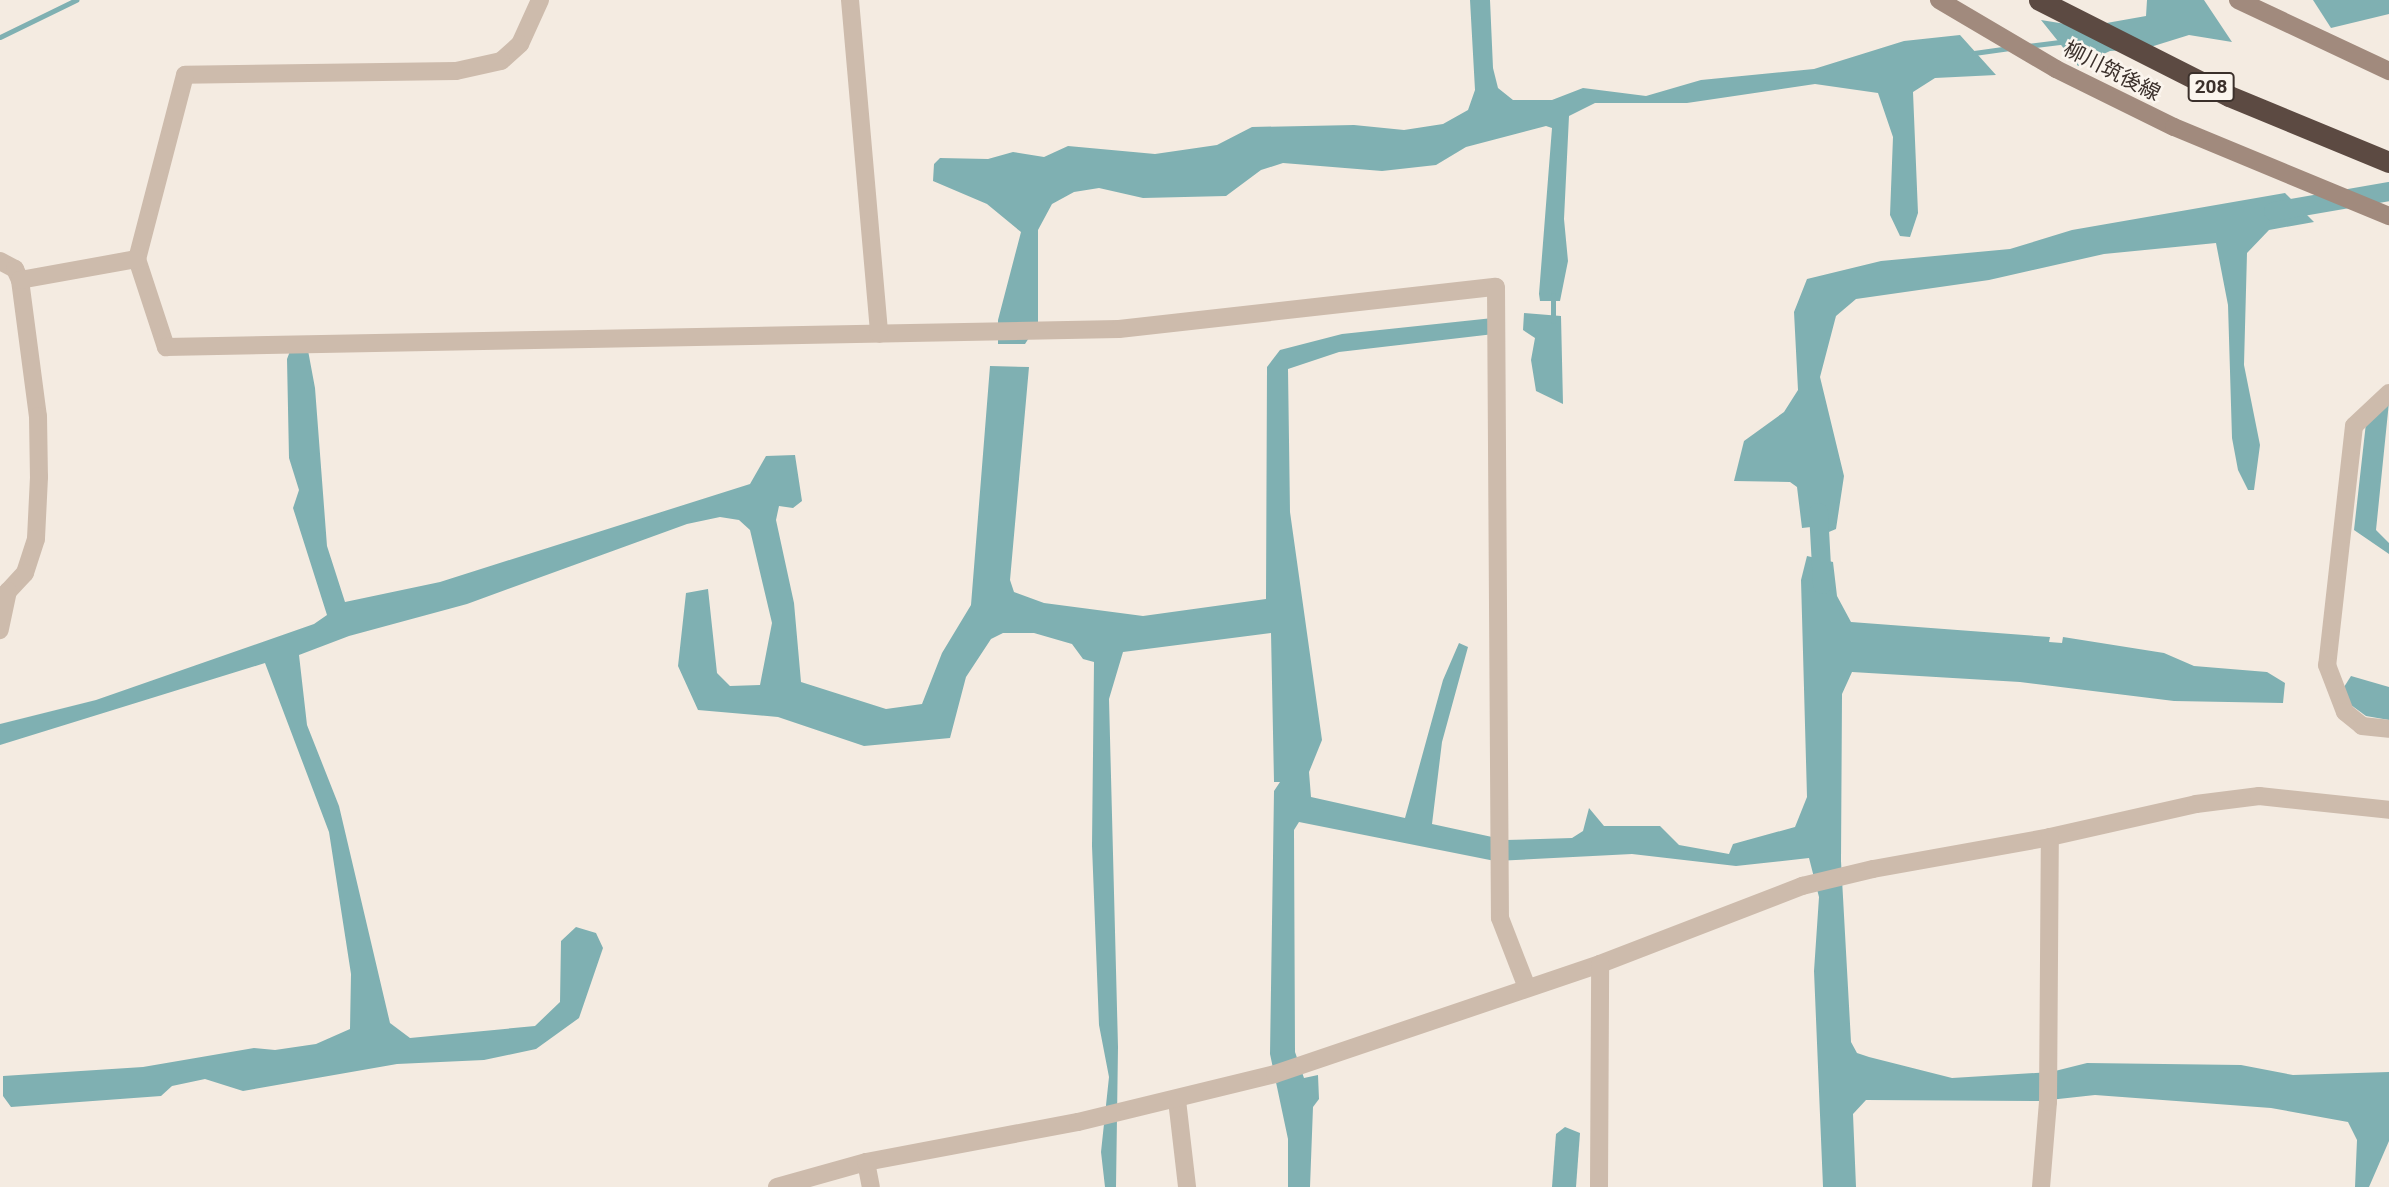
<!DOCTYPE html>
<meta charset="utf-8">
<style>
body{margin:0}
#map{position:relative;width:2389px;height:1187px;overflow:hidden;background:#f4ebe1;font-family:Roboto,"Noto Sans JP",sans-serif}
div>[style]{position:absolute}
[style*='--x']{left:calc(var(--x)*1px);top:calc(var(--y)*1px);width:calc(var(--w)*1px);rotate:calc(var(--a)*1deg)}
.water>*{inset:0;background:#7fb0b2}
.stream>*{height:5px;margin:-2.5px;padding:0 2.5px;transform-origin:2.5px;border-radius:2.5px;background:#7fb0b2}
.canal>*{height:19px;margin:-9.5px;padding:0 9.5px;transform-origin:9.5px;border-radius:9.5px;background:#7fb0b2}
.minor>*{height:18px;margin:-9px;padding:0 9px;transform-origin:9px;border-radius:9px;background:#cdbbac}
.secondary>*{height:18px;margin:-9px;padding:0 9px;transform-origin:9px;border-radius:9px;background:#a18a7d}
.motorway>*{height:21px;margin:-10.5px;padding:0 10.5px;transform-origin:10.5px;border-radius:10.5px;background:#5c4a42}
span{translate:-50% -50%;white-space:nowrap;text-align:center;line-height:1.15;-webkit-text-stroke:5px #fbf5ee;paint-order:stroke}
.shield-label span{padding:2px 5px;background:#fbf5ee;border:2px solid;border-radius:5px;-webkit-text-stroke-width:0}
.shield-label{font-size:19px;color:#3b302b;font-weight:700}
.street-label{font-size:21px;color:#3b302b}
</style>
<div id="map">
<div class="water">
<i style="clip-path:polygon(1470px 0,1490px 0,1493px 68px,1498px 88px,1513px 100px,1552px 100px,1583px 88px,1646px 96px,1701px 80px,1814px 69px,1904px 41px,1960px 35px,1996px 75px,1935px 78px,1913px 92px,1918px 213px,1910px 237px,1900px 236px,1890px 215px,1893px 137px,1878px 93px,1815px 84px,1687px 103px,1595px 103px,1569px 116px,1564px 219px,1568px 261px,1560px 301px,1540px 301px,1539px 294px,1552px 128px,1546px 126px,1466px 147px,1436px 165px,1382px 171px,1283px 163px,1261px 170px,1226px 196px,1143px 198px,1099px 188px,1074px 192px,1052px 204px,1038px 230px,1038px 324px,1025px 344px,998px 344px,998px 320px,1021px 232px,987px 204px,933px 181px,934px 164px,940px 158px,988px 159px,1013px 152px,1044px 157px,1068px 146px,1155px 154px,1217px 145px,1252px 127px,1354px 125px,1404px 130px,1443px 124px,1468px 110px,1475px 90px)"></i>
<i style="clip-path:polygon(2147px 0,2204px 0,2232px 42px,2189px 35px,2144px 49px,2110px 51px,2078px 66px,2041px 20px,2084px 27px,2146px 16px)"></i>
<i style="clip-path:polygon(2313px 0,2389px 0,2389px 14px,2331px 28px)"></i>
<i style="clip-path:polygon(2285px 193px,2314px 222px,2269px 230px,2247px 253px,2244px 365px,2260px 445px,2254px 490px,2248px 490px,2238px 470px,2232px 438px,2228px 305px,2216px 243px,2104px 254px,1989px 280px,1856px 299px,1836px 316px,1820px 377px,1844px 476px,1836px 529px,1817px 537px,1811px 527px,1802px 528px,1797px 487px,1790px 482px,1734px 481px,1744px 441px,1784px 412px,1798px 390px,1794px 312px,1807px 279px,1881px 261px,2010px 249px,2072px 230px)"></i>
<i style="clip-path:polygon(1524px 313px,1561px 316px,1563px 404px,1536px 391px,1531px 360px,1535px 338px,1523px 330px)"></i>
<i style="clip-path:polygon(1493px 318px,1494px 334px,1339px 352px,1288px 369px,1290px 512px,1322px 740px,1309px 772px,1311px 797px,1405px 818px,1443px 680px,1459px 643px,1468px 647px,1442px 742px,1432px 824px,1506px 840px,1572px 838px,1583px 831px,1589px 808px,1604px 826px,1660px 826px,1679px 845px,1729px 854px,1733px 844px,1795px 827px,1807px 797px,1801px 580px,1807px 556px,1833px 562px,1837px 596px,1851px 622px,2050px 637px,2049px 642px,2062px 643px,2063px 637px,2164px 653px,2194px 666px,2267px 672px,2285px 683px,2283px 703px,2174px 701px,2020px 682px,1852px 672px,1842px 694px,1841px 861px,1851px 1042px,1857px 1053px,1869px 1057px,1952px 1078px,2051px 1072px,2087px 1063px,2241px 1065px,2293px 1075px,2389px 1072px,2389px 1141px,2369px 1187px,2355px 1187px,2357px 1140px,2348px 1122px,2271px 1108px,2095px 1095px,2040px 1101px,1866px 1100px,1853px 1114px,1856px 1187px,1823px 1187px,1814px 971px,1819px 897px,1809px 858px,1736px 866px,1632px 854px,1495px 861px,1299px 822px,1294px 830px,1295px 1052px,1304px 1078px,1318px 1075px,1319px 1099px,1313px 1107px,1310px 1187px,1288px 1187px,1288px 1139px,1270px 1054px,1274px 791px,1280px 782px,1274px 782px,1271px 633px,1123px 652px,1109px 699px,1118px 1047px,1116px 1187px,1105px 1187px,1101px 1152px,1109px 1077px,1099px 1025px,1092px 846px,1094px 662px,1083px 659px,1072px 644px,1034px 633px,1003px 633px,991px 639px,966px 677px,950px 738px,864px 746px,778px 717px,698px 710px,678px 666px,686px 593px,708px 589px,717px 673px,730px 686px,760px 685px,772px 623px,750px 530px,739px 520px,720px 517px,687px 524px,467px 604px,349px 636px,299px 655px,307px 725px,339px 806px,390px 1023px,410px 1038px,535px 1026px,560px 1002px,561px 941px,576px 927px,596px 933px,603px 948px,579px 1018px,536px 1049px,484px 1060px,397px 1064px,243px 1091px,205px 1079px,172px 1086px,161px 1096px,11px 1107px,3px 1096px,3px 1076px,143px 1067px,254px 1048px,275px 1050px,316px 1044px,350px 1029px,351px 974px,329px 832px,265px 663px,0 745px,0 724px,96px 700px,314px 624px,327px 615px,293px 508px,299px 490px,289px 458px,287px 359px,292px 346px,307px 345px,315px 388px,327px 546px,345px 602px,440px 582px,750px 484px,766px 456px,795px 455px,802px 501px,793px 508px,779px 506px,776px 520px,794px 603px,801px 682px,886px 709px,922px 704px,942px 653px,971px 605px,990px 366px,1029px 367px,1010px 580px,1014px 592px,1044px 603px,1143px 616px,1266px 599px,1267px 367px,1280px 350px,1342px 334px)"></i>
<i style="clip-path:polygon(2389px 402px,2376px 530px,2389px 543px,2389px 554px,2354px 530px,2366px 423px)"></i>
<i style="clip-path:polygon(2351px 676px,2389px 687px,2389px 720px,2366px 716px,2351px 705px,2344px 687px)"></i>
<i style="clip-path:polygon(1565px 1127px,1580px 1133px,1576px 1187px,1552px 1187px,1556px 1134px)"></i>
</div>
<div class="stream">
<i style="--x:0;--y:37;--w:85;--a:-26"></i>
<i style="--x:2027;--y:46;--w:35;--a:-7"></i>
<i style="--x:1974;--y:53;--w:36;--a:-8"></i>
<i style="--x:1553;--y:321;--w:26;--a:-90"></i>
</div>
<div class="canal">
<i style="--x:2273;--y:211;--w:118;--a:-9.8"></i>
<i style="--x:1818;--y:512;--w:72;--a:86.8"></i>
</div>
<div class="minor">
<i style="--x:540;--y:0;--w:48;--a:114.4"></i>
<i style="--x:520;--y:44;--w:25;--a:138"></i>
<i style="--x:501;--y:61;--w:46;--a:167.5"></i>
<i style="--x:456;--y:71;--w:271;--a:179.2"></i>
<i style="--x:185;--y:75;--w:190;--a:104.6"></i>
<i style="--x:137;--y:259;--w:93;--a:71.8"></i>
<i style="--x:166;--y:347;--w:953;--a:-1.08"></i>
<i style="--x:1119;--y:329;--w:379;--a:-6.4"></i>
<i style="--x:1496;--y:287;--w:631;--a:89.64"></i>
<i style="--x:1500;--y:918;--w:72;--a:68.8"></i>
<i style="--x:850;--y:0;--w:335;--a:85"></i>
<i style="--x:0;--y:261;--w:17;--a:28"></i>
<i style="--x:15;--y:269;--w:12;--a:66"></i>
<i style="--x:20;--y:280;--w:137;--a:82.5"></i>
<i style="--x:38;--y:416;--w:61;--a:89.1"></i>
<i style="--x:39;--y:477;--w:62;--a:92.8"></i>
<i style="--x:36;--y:539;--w:36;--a:108"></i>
<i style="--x:25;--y:573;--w:25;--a:133"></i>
<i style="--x:8;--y:591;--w:40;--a:102"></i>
<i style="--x:20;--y:280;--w:119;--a:-10.2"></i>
<i style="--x:2389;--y:393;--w:48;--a:136.7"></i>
<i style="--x:2354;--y:426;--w:241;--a:96.4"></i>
<i style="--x:2327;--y:665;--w:50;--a:69"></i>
<i style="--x:2345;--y:712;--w:22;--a:39"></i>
<i style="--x:2362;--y:726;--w:27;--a:6"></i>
<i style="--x:1177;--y:1100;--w:88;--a:83.4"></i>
<i style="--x:866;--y:1162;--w:25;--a:79"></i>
<i style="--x:777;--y:1187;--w:92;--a:-15.7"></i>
<i style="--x:866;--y:1162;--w:216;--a:-10.7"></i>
<i style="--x:1078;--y:1122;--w:203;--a:-13.7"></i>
<i style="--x:1275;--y:1074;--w:343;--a:-18.7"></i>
<i style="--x:1600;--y:964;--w:217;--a:-21.1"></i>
<i style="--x:1802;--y:886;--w:73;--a:-13.5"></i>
<i style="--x:1873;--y:869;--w:180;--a:-10.2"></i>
<i style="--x:2050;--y:837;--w:150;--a:-12.7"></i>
<i style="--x:2196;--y:804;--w:64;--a:-7.2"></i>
<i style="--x:2259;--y:796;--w:131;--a:6.1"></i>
<i style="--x:1599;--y:1187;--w:223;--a:-89.7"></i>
<i style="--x:2041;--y:1187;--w:85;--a:-85.3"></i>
<i style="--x:2048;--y:1102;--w:265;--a:-89.6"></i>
</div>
<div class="secondary">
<i style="--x:1939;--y:0;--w:136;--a:30.5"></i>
<i style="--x:2056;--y:69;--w:131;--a:26.2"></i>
<i style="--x:2174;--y:127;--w:233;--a:22.5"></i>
<i style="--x:2238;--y:0;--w:167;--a:25.2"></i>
</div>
<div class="motorway">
<i style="--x:2039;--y:0;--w:213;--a:26.8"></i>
<i style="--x:2229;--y:96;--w:173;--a:22.4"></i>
</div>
<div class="shield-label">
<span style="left:2211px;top:87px">208</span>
</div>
<div class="street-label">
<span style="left:2112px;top:71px;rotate:27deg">柳川筑後線</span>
</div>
</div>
